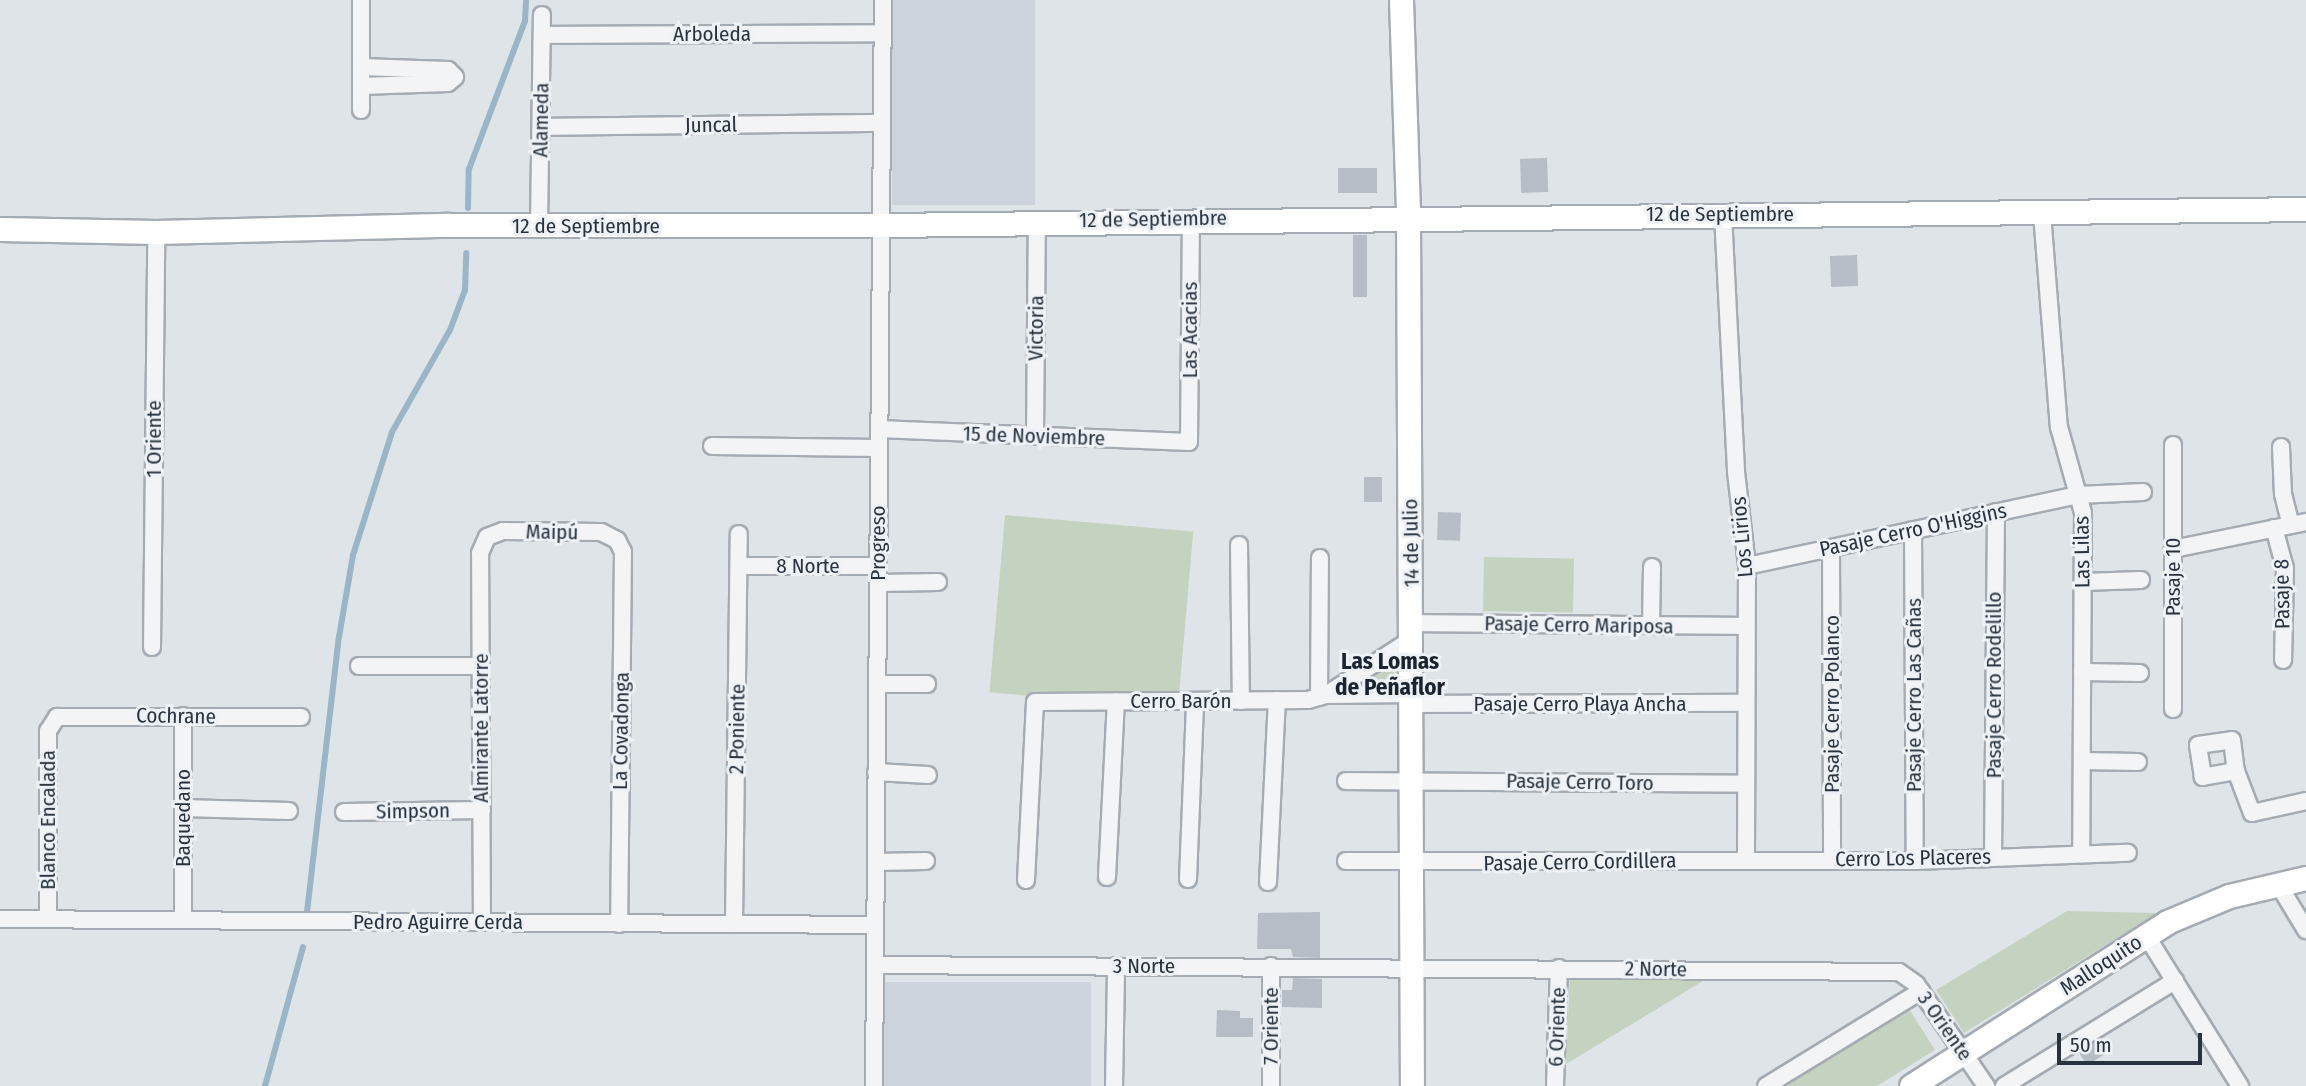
<!DOCTYPE html>
<meta charset="utf-8">
<style>
body{margin:0}
#map{position:relative;width:2306px;height:1086px;overflow:hidden;background:#dfe4e8;font-family:"Fira Sans Condensed",sans-serif}
div>[style]{position:absolute}
[style*='--x']{left:calc(var(--x)*1px);top:calc(var(--y)*1px);width:calc(var(--w)*1px);rotate:calc(var(--a)*1deg)}
.built>*{inset:0;background:#cdd3da;transform-origin:0 0}
.green>*{inset:0;background:#c6d2c0;transform-origin:0 0}
.stream>*{height:6px;margin:-3px;padding:0 3px;transform-origin:3px;border-radius:3px;background:#9ab5c8}
.building>*{inset:0;background:#b6bdc5;transform-origin:0 0}
.roads{filter:drop-shadow(2px 0 #a4abb2) drop-shadow(-2px 0 #a4abb2) drop-shadow(0 2px #a4abb2) drop-shadow(0 -2px #a4abb2)}
.street>*{height:16px;margin:-8px;padding:0 8px;transform-origin:8px;border-radius:8px;background:#f2f4f6}
.secondary>*{height:23px;margin:-11.5px;padding:0 11.5px;transform-origin:11.5px;border-radius:11.5px;background:#fff}
span{translate:-50% -50%;white-space:nowrap;text-align:center;line-height:1.15;-webkit-text-stroke:6px #eef2f6;paint-order:stroke}
.street-label{font-size:21px;color:#28333f}
.neighbourhood-label{font-size:23px;color:#1a2430;font-weight:700}
.scale{position:absolute;left:2057px;top:1033px;width:145px;height:32px;box-sizing:border-box;border:4px solid #28333f;border-top:0;padding-left:9px;font-size:21px;line-height:24px;white-space:nowrap;color:#28333f;-webkit-text-stroke:5px #eef2f6;paint-order:stroke}
</style>
<div id="map">
<div class="built">
<i style="left:892px;top:0;width:143px;height:205px"></i>
<i style="left:884px;top:982px;width:207px;height:104px"></i>
</div>
<div class="green">
<i style="left:1005px;top:515px;width:189px;height:178px;rotate:5deg"></i>
<i style="left:1484px;top:557px;width:90px;height:54px;rotate:1deg"></i>
<i style="clip-path:polygon(1404px 654px,1404px 685px,1362px 684px)"></i>
<i style="clip-path:polygon(2067px 911px,2157px 913px,1964px 1033px,1936px 990px)"></i>
<i style="clip-path:polygon(1570px 973px,1708px 978px,1566px 1064px)"></i>
<i style="clip-path:polygon(1906px 1004px,1935px 1050px,1877px 1086px,1775px 1086px)"></i>
</div>
<div class="stream">
<i style="--x:468;--y:208;--w:39;--a:-89"></i>
<i style="--x:469;--y:169;--w:158;--a:-69.3"></i>
<i style="--x:525;--y:21;--w:21;--a:-87"></i>
<i style="--x:307;--y:912;--w:277;--a:-83.4"></i>
<i style="--x:339;--y:637;--w:83;--a:-80.3"></i>
<i style="--x:353;--y:555;--w:129;--a:-72.4"></i>
<i style="--x:392;--y:432;--w:117;--a:-60.4"></i>
<i style="--x:450;--y:330;--w:43;--a:-69.4"></i>
<i style="--x:465;--y:290;--w:37;--a:-88"></i>
<i style="--x:265;--y:1086;--w:144;--a:-74.7"></i>
</div>
<div class="building">
<i style="left:1547px;top:158px;width:34px;height:27px;rotate:88deg"></i>
<i style="left:1377px;top:168px;width:25px;height:39px;rotate:90deg"></i>
<i style="left:1353px;top:235px;width:14px;height:62px"></i>
<i style="left:1857px;top:255px;width:31px;height:27px;rotate:88deg"></i>
<i style="left:1364px;top:477px;width:18px;height:25px"></i>
<i style="left:1438px;top:512px;width:23px;height:28px;rotate:2deg"></i>
<i style="clip-path:polygon(1320px 912px,1320px 958px,1293px 957px,1291px 949px,1257px 949px,1258px 913px)"></i>
<i style="clip-path:polygon(1293px 978px,1322px 979px,1322px 1008px,1282px 1007px,1282px 990px,1292px 990px)"></i>
<i style="clip-path:polygon(1217px 1010px,1240px 1011px,1240px 1018px,1253px 1018px,1253px 1037px,1216px 1037px)"></i>
<i style="left:2096px;top:1042px;width:15px;height:20px;rotate:58deg"></i>
</div>
<div class="roads">
<div class="street">
<i style="--x:542;--y:35;--w:340;--a:-0.3"></i>
<i style="--x:361;--y:86;--w:87;--a:-2"></i>
<i style="--x:448;--y:83;--w:9;--a:-41"></i>
<i style="--x:455;--y:77;--w:10;--a:-135"></i>
<i style="--x:448;--y:70;--w:87;--a:-178"></i>
<i style="--x:361;--y:110;--w:110;--a:-90"></i>
<i style="--x:541;--y:127;--w:341;--a:-0.7"></i>
<i style="--x:2042;--y:213;--w:215;--a:85.5"></i>
<i style="--x:2059;--y:427;--w:89;--a:74.4"></i>
<i style="--x:2083;--y:513;--w:340;--a:90.3"></i>
<i style="--x:1723;--y:214;--w:258;--a:87.1"></i>
<i style="--x:1736;--y:472;--w:95;--a:83.3"></i>
<i style="--x:1747;--y:566;--w:294;--a:90.2"></i>
<i style="--x:539;--y:226;--w:211;--a:-89.2"></i>
<i style="--x:879;--y:429;--w:310;--a:2.4"></i>
<i style="--x:1189;--y:442;--w:223;--a:-89.5"></i>
<i style="--x:1035;--y:436;--w:215;--a:-89.5"></i>
<i style="--x:2173;--y:445;--w:264;--a:90"></i>
<i style="--x:712;--y:446;--w:167;--a:0.7"></i>
<i style="--x:2281;--y:447;--w:47;--a:87.6"></i>
<i style="--x:2283;--y:494;--w:32;--a:76"></i>
<i style="--x:2274;--y:528;--w:41;--a:74.6"></i>
<i style="--x:2285;--y:568;--w:92;--a:91.2"></i>
<i style="--x:1913;--y:530;--w:331;--a:89.7"></i>
<i style="--x:1239;--y:545;--w:156;--a:89.3"></i>
<i style="--x:1831;--y:548;--w:312;--a:89.8"></i>
<i style="--x:2173;--y:549;--w:136;--a:-11.5"></i>
<i style="--x:739;--y:566;--w:139;--a:0"></i>
<i style="--x:1747;--y:566;--w:339;--a:-12.1"></i>
<i style="--x:2078;--y:495;--w:65;--a:-2.6"></i>
<i style="--x:2083;--y:582;--w:58;--a:-2"></i>
<i style="--x:878;--y:583;--w:60;--a:-1"></i>
<i style="--x:1412;--y:623;--w:334;--a:0.5"></i>
<i style="--x:1651;--y:625;--w:58;--a:-89"></i>
<i style="--x:152;--y:647;--w:415;--a:-89.4"></i>
<i style="--x:359;--y:666;--w:122;--a:0"></i>
<i style="--x:2082;--y:672;--w:58;--a:1"></i>
<i style="--x:877;--y:684;--w:50;--a:0"></i>
<i style="--x:1326;--y:695;--w:103;--a:-33.1"></i>
<i style="--x:1319;--y:697;--w:139;--a:-89.6"></i>
<i style="--x:1413;--y:704;--w:333;--a:-0.2"></i>
<i style="--x:183;--y:716;--w:204;--a:90"></i>
<i style="--x:2082;--y:761;--w:56;--a:1"></i>
<i style="--x:2236;--y:771;--w:34;--a:170"></i>
<i style="--x:2203;--y:777;--w:32;--a:-99"></i>
<i style="--x:2198;--y:745;--w:34;--a:-8"></i>
<i style="--x:2232;--y:740;--w:31;--a:83"></i>
<i style="--x:2236;--y:771;--w:45;--a:69.1"></i>
<i style="--x:2252;--y:813;--w:55;--a:-12.5"></i>
<i style="--x:876;--y:772;--w:52;--a:3.3"></i>
<i style="--x:1346;--y:781;--w:400;--a:0.4"></i>
<i style="--x:183;--y:808;--w:106;--a:1.6"></i>
<i style="--x:344;--y:812;--w:138;--a:-0.8"></i>
<i style="--x:1993;--y:857;--w:345;--a:-89.5"></i>
<i style="--x:1346;--y:861;--w:569;--a:0"></i>
<i style="--x:1915;--y:861;--w:213;--a:-2.2"></i>
<i style="--x:876;--y:862;--w:50;--a:-1.1"></i>
<i style="--x:1107;--y:877;--w:176;--a:-87.1"></i>
<i style="--x:1188;--y:879;--w:178;--a:-87.7"></i>
<i style="--x:1026;--y:880;--w:178;--a:-87.1"></i>
<i style="--x:1035;--y:702;--w:273;--a:-0.4"></i>
<i style="--x:1308;--y:700;--w:19;--a:-16"></i>
<i style="--x:1326;--y:695;--w:87;--a:-0.7"></i>
<i style="--x:1268;--y:882;--w:182;--a:-87.2"></i>
<i style="--x:2278;--y:884;--w:54;--a:58.7"></i>
<i style="--x:0;--y:919;--w:875;--a:0.39"></i>
<i style="--x:48;--y:919;--w:188;--a:-90"></i>
<i style="--x:48;--y:731;--w:17;--a:-57"></i>
<i style="--x:57;--y:717;--w:244;--a:0"></i>
<i style="--x:482;--y:922;--w:369;--a:-90.3"></i>
<i style="--x:480;--y:553;--w:17;--a:-66"></i>
<i style="--x:487;--y:537;--w:17;--a:-21"></i>
<i style="--x:503;--y:531;--w:98;--a:0.6"></i>
<i style="--x:601;--y:532;--w:18;--a:27"></i>
<i style="--x:617;--y:540;--w:13;--a:63"></i>
<i style="--x:623;--y:552;--w:372;--a:90.6"></i>
<i style="--x:734;--y:924;--w:390;--a:-89.3"></i>
<i style="--x:2146;--y:935;--w:178;--a:58.1"></i>
<i style="--x:875;--y:965;--w:1024;--a:0.39"></i>
<i style="--x:1899;--y:972;--w:21;--a:35"></i>
<i style="--x:1916;--y:984;--w:124;--a:55.5"></i>
<i style="--x:874;--y:1086;--w:1086;--a:-89.53"></i>
<i style="--x:1114;--y:1086;--w:120;--a:-89"></i>
<i style="--x:1271;--y:1086;--w:120;--a:-90"></i>
<i style="--x:1555;--y:1086;--w:118;--a:-88.1"></i>
<i style="--x:1766;--y:1086;--w:182;--a:-31.5"></i>
<i style="--x:2004;--y:1086;--w:201;--a:-31.6"></i>
</div>
<div class="secondary">
<i style="--x:1401;--y:0;--w:216;--a:88.1"></i>
<i style="--x:1408;--y:216;--w:870;--a:89.74"></i>
<i style="--x:0;--y:229;--w:156;--a:1.1"></i>
<i style="--x:156;--y:232;--w:293;--a:-1.4"></i>
<i style="--x:449;--y:225;--w:432;--a:0"></i>
<i style="--x:881;--y:225;--w:1425;--a:-0.64"></i>
<i style="--x:1911;--y:1086;--w:304;--a:-32.6"></i>
<i style="--x:2167;--y:922;--w:67;--a:-22.8"></i>
<i style="--x:2229;--y:896;--w:79;--a:-13.2"></i>
</div>
</div>
<div class="street-label">
<span style="left:712px;top:34px">Arboleda</span>
<span style="left:541px;top:120px;rotate:-89deg">Alameda</span>
<span style="left:711px;top:125px;rotate:-1deg">Juncal</span>
<span style="left:1720px;top:214px">12 de Septiembre</span>
<span style="left:1153px;top:219px;rotate:-1deg">12 de Septiembre</span>
<span style="left:586px;top:226px">12 de Septiembre</span>
<span style="left:1036px;top:328px;rotate:-89deg">Victoria</span>
<span style="left:1190px;top:330px;rotate:-90deg">Las Acacias</span>
<span style="left:1034px;top:436px;rotate:2deg">15 de Noviembre</span>
<span style="left:154px;top:439px;rotate:-90deg">1 Oriente</span>
<span style="left:1913px;top:530px;rotate:-12deg">Pasaje Cerro O'Higgins</span>
<span style="left:552px;top:532px;rotate:1deg">Maipú</span>
<span style="left:1742px;top:537px;rotate:-95deg">Los Lirios</span>
<span style="left:878px;top:543px;rotate:-90deg">Progreso</span>
<span style="left:1411px;top:543px;rotate:-91deg">14 de Julio</span>
<span style="left:2082px;top:552px;rotate:-91deg">Las Lilas</span>
<span style="left:808px;top:566px">8 Norte</span>
<span style="left:2173px;top:577px;rotate:-90deg">Pasaje 10</span>
<span style="left:2282px;top:594px;rotate:-91deg">Pasaje 8</span>
<span style="left:1579px;top:625px;rotate:1deg">Pasaje Cerro Mariposa</span>
<span style="left:1994px;top:685px;rotate:-90deg">Pasaje Cerro Rodelillo</span>
<span style="left:1914px;top:695px;rotate:-90deg">Pasaje Cerro Las Cañas</span>
<span style="left:1181px;top:701px">Cerro Barón</span>
<span style="left:1580px;top:704px">Pasaje Cerro Playa Ancha</span>
<span style="left:1832px;top:704px;rotate:-90deg">Pasaje Cerro Polanco</span>
<span style="left:176px;top:716px;rotate:1deg">Cochrane</span>
<span style="left:481px;top:728px;rotate:-90deg">Almirante Latorre</span>
<span style="left:737px;top:729px;rotate:-89deg">2 Poniente</span>
<span style="left:621px;top:731px;rotate:-89deg">La Covadonga</span>
<span style="left:1580px;top:782px;rotate:1deg">Pasaje Cerro Toro</span>
<span style="left:413px;top:811px;rotate:-1deg">Simpson</span>
<span style="left:183px;top:818px;rotate:-90deg">Baquedano</span>
<span style="left:48px;top:820px;rotate:-90deg">Blanco Encalada</span>
<span style="left:1913px;top:858px;rotate:-1deg">Cerro Los Placeres</span>
<span style="left:1580px;top:862px;rotate:-1deg">Pasaje Cerro Cordillera</span>
<span style="left:438px;top:922px">Pedro Aguirre Cerda</span>
<span style="left:2101px;top:965px;rotate:-33deg">Malloquito</span>
<span style="left:1144px;top:966px">3 Norte</span>
<span style="left:1656px;top:969px;rotate:1deg">2 Norte</span>
<span style="left:1271px;top:1026px;rotate:-90deg">7 Oriente</span>
<span style="left:1945px;top:1026px;rotate:55deg">3 Oriente</span>
<span style="left:1557px;top:1027px;rotate:-88deg">6 Oriente</span>
</div>
<div class="neighbourhood-label">
<span style="left:1390px;top:674px">Las Lomas<br>de Peñaflor</span>
</div>
<div class="scale">50 m</div>
</div>
